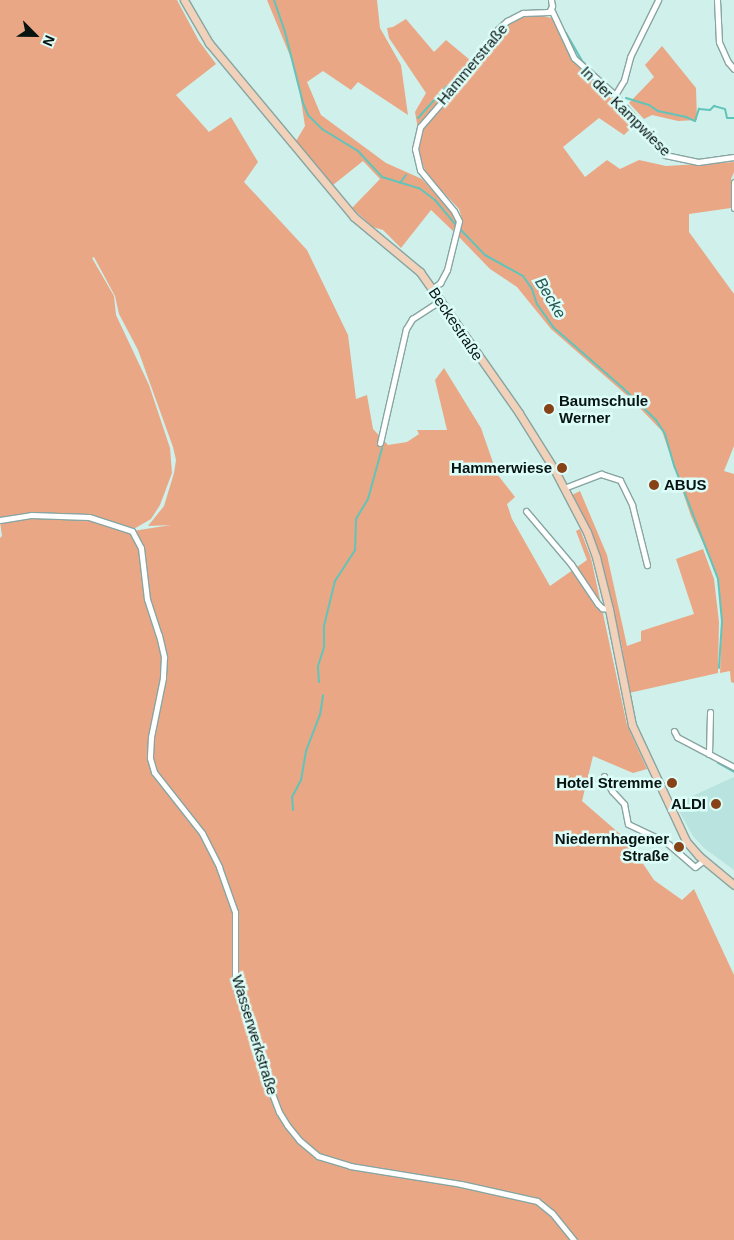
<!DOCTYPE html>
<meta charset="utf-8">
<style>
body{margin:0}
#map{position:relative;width:734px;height:1240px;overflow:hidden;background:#cff0eb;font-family:Helvetica,sans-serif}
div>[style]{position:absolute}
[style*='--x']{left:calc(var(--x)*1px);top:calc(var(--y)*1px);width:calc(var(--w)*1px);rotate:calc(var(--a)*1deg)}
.built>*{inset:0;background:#b9e3de}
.green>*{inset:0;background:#eaa785}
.stream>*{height:2px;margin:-1px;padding:0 1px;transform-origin:1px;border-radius:1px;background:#61c4ba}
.roads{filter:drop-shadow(1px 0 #87a5a1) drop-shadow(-1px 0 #87a5a1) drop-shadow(0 1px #87a5a1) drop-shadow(0 -1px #87a5a1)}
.street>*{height:5px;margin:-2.5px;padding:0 2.5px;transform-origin:2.5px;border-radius:2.5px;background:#fff}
.secondary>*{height:7px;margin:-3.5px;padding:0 3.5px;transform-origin:3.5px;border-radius:3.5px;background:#f2d1ba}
.dots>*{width:14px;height:14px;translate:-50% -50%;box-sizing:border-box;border:2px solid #ddfdf8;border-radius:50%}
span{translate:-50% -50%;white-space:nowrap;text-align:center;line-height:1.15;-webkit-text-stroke:5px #ddfdf8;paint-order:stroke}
.street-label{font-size:15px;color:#081412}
.poi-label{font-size:15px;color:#081412;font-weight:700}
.left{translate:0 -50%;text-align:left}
.right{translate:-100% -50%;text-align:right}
.water-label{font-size:16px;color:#295651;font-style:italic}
.north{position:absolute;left:10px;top:10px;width:50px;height:50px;-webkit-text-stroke:4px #ddfdf8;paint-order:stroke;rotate:113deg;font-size:14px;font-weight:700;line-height:20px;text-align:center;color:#081412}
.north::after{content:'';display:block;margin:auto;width:18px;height:22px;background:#081412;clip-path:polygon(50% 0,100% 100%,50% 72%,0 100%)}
</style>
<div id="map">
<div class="built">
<i style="clip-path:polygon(734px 777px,734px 870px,704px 848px,693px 836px,675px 804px)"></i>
</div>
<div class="green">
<i style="clip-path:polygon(0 0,177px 0,199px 41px,216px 64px,176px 95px,209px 132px,231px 117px,258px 162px,244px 182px,307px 250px,348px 335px,356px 399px,367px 395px,373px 429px,388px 445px,407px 442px,419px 434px,417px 430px,447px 430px,435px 380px,444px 368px,481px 428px,497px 474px,515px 497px,507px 504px,512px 519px,550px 586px,587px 560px,576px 531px,580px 529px,591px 558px,627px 725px,647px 769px,633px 773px,593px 756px,582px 801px,627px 840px,654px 880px,682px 900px,694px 889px,734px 975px,734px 1240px,0 1240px,0 538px,2px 536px,0 522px,31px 518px,88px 519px,131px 533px,139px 549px,145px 598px,147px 603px,143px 548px,133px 531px,171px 525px,148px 526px,164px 506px,174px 473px,176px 460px,173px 447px,138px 350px,119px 314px,115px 296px,94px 257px,92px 258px,114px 296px,116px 315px,149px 385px,170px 448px,172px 473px,160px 505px,151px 519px,132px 530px,89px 515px,31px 514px,0 519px)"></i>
<i style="clip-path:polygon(267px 0,377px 0,380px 28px,401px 65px,408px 115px,358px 82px,351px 90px,323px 71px,307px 82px,321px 115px,386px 163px,422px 179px,451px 211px,457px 221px,453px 231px,431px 210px,401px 248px,383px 230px,373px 227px,352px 208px,380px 179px,363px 161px,333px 185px,296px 141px,305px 126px,299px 87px,291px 58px)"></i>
<i style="clip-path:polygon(532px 14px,552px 18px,575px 58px,638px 121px,624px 135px,599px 118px,563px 147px,585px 177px,607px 160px,620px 169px,639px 160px,666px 166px,734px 162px,734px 172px,731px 179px,731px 208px,689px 214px,689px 232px,734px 294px,734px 446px,724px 471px,734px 474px,734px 683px,731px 682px,730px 671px,720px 673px,722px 621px,718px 577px,691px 516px,662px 431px,630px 398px,551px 329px,517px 287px,490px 269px,459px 237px,463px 222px,459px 209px,427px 175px,419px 156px,420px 140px,415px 112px,426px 93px,389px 38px,387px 28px,393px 27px,406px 19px,434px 52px,446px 40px,476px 65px,501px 30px,517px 19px)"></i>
<i style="clip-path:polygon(662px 46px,696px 88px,697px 120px,678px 121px,652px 115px,644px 119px,629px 103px,654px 77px,645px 65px)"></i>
<i style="clip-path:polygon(580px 491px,607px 555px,627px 646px,641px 641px,641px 631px,694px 614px,676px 559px,703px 549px,714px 579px,719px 622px,718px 673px,629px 693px,622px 647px,599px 555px,572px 495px)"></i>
</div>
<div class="stream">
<i style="--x:274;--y:0;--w:34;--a:71"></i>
<i style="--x:285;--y:32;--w:73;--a:75.8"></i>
<i style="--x:303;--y:103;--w:13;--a:67"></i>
<i style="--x:308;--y:115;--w:20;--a:45"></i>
<i style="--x:322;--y:129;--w:42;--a:31.4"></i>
<i style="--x:358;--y:151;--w:35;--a:47"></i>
<i style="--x:382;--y:177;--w:39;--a:17"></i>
<i style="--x:419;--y:188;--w:20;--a:37"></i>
<i style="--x:435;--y:200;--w:33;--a:50"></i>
<i style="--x:566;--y:33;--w:32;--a:60"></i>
<i style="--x:582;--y:61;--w:28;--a:44"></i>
<i style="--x:626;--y:98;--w:24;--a:17"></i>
<i style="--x:649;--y:105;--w:11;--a:34"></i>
<i style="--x:658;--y:111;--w:29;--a:12"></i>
<i style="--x:686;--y:117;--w:10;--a:24"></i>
<i style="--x:695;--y:121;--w:13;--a:-72"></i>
<i style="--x:699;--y:109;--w:11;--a:5"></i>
<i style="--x:710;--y:110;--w:6;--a:-45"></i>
<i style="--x:714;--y:106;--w:11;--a:15"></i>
<i style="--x:725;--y:109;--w:9;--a:77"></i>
<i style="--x:727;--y:118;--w:7;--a:0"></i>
<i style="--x:418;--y:118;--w:43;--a:-47.8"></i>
<i style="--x:400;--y:183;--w:10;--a:-53"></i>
<i style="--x:459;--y:228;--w:37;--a:46"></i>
<i style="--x:485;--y:255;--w:43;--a:28.9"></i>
<i style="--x:523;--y:276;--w:16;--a:55"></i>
<i style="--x:532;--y:289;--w:16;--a:72"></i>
<i style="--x:537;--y:304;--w:28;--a:55"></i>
<i style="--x:553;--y:327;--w:94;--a:41.1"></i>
<i style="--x:624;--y:389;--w:45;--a:44.1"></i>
<i style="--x:656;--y:420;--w:17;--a:57"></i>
<i style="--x:665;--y:434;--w:35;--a:74"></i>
<i style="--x:675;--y:468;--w:119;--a:68.8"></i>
<i style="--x:718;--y:579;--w:42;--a:84.6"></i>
<i style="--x:722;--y:621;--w:47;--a:93.7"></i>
<i style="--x:319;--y:682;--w:16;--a:-94"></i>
<i style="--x:318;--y:666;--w:20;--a:-72"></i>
<i style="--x:324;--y:647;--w:21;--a:-90"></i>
<i style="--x:324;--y:626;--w:46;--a:-76.3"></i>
<i style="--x:335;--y:581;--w:37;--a:-57"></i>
<i style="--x:355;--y:550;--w:31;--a:-88"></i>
<i style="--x:356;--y:519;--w:23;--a:-59"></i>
<i style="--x:368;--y:499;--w:53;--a:-74.6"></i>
<i style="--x:718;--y:763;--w:18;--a:29"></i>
<i style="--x:293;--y:810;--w:13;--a:-94"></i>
<i style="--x:292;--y:797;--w:19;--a:-62"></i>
<i style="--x:301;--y:780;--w:29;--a:-80"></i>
<i style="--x:306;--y:751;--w:39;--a:-69"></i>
<i style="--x:320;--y:715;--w:20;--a:-81"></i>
</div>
<div class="roads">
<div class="street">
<i style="--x:717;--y:0;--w:42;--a:87.3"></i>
<i style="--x:719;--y:42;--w:22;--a:66"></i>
<i style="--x:728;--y:62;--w:9;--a:49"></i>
<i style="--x:551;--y:9;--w:54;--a:64.9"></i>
<i style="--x:574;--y:58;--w:55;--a:42.1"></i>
<i style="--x:615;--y:95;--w:78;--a:50.2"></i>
<i style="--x:665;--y:155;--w:34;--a:12"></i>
<i style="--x:698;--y:162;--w:36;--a:-8"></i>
<i style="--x:615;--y:95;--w:17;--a:-59"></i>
<i style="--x:624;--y:80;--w:24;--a:-75"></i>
<i style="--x:630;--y:57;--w:64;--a:-63.8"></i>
<i style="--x:734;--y:182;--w:26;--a:90"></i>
<i style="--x:433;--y:288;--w:9;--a:-36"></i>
<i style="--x:440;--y:283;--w:15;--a:-62"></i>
<i style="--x:447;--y:270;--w:50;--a:-76.2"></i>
<i style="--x:459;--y:221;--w:11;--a:-117"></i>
<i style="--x:454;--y:211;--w:53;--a:-129.7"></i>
<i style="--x:420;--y:170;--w:22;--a:-103"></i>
<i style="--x:415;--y:149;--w:23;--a:-77"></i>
<i style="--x:420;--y:127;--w:73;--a:-48.9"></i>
<i style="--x:468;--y:72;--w:52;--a:-55.1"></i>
<i style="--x:498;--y:29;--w:12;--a:-42"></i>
<i style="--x:507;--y:21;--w:18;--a:-27"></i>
<i style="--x:523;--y:13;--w:26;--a:-2"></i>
<i style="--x:549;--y:12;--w:7;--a:-63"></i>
<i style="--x:552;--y:6;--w:6;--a:-99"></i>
<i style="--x:380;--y:443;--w:117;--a:-77.2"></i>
<i style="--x:406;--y:329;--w:12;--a:-59"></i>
<i style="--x:412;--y:319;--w:35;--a:-33"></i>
<i style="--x:564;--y:488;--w:40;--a:-21"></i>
<i style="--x:601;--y:474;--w:20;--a:18"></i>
<i style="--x:620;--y:480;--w:28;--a:64"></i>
<i style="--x:632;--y:505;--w:62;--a:76"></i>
<i style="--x:526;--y:511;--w:70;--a:49.7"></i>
<i style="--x:571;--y:564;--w:48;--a:56"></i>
<i style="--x:598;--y:604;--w:6;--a:45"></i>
<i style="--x:602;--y:608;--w:7;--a:8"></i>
<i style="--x:0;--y:520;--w:31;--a:-9"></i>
<i style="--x:31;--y:515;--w:58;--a:2"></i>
<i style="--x:89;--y:517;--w:45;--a:18"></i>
<i style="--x:132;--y:531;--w:19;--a:62"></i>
<i style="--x:141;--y:548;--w:51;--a:83.3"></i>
<i style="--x:147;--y:599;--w:38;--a:72"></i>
<i style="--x:159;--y:635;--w:23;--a:77"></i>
<i style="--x:164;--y:657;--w:21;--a:93"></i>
<i style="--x:163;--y:678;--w:60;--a:101.5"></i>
<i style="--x:151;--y:737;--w:21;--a:93"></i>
<i style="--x:150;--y:758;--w:15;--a:74"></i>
<i style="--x:154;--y:772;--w:78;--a:51.8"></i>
<i style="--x:202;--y:833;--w:38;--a:63"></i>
<i style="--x:219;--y:867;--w:48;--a:70.4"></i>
<i style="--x:235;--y:912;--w:65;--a:90"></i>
<i style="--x:235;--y:977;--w:89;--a:73.6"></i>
<i style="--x:260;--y:1062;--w:53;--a:69.2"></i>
<i style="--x:279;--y:1112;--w:15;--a:58"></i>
<i style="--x:287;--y:1125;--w:19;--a:51"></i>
<i style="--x:299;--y:1140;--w:25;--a:40"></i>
<i style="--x:318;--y:1156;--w:34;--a:17"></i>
<i style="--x:350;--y:1166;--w:112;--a:9.2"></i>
<i style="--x:461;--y:1184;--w:78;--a:12.6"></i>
<i style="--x:537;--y:1201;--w:19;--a:39"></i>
<i style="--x:552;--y:1213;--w:35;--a:51"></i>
<i style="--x:674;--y:731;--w:7;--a:63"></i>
<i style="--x:677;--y:737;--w:64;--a:27.8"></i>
<i style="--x:709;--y:754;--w:42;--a:-88.6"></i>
<i style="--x:604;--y:776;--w:17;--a:62"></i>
<i style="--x:612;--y:791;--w:18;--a:47"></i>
<i style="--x:624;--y:804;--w:20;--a:79"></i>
<i style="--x:628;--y:824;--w:42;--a:25.3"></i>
<i style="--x:666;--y:842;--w:38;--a:41"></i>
<i style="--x:695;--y:867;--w:11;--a:-38"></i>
</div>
<div class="secondary">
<i style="--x:184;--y:0;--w:50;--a:59.8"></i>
<i style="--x:209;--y:43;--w:226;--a:50.2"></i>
<i style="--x:354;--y:217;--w:86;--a:39.8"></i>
<i style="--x:420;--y:272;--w:172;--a:54.9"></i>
<i style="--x:519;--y:413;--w:66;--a:58"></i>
<i style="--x:554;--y:469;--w:71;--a:62.4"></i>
<i style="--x:587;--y:532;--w:27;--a:70"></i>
<i style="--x:596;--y:557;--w:54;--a:76"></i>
<i style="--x:609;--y:609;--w:118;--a:78.8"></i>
<i style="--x:632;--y:725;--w:128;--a:65"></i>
<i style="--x:686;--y:841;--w:20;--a:49"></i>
<i style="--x:699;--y:856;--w:45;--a:39.6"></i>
</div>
</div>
<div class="dots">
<i style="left:549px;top:409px;background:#874218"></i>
<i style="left:562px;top:468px;background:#874218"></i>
<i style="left:654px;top:485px;background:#874218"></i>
<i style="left:672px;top:783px;background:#874218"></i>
<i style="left:716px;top:804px;background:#874218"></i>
<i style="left:679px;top:847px;background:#874218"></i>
</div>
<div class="street-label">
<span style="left:472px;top:64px;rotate:-50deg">Hammerstraße</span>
<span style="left:626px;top:111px;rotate:45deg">In der Kampwiese</span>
<span style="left:456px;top:324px;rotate:56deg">Beckestraße</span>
<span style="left:255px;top:1035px;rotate:73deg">Wasserwerkstraße</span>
</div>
<div class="poi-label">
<span class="left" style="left:559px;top:409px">Baumschule<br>Werner</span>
<span class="right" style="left:552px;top:468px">Hammerwiese</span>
<span class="left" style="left:664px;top:485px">ABUS</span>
<span class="right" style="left:662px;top:783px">Hotel Stremme</span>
<span class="right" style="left:706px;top:804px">ALDI</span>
<span class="right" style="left:669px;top:847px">Niedernhagener<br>Straße</span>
</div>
<div class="water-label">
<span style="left:550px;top:298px;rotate:59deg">Becke</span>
</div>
<div class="north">N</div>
</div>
